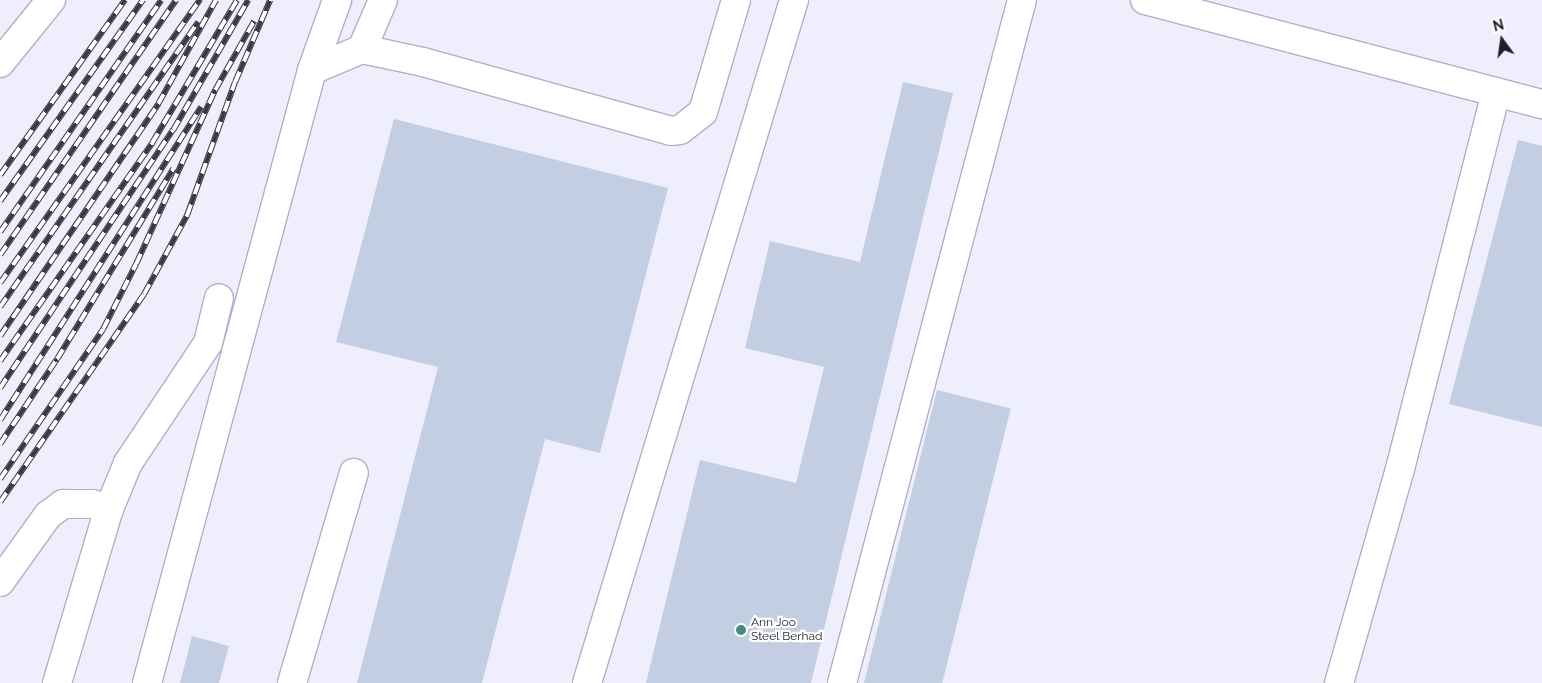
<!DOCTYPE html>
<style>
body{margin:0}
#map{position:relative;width:1542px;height:683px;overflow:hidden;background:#eeeefd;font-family:Raleway,sans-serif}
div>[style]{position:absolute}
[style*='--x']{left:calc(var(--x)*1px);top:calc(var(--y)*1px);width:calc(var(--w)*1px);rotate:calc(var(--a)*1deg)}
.building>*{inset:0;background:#c3cee3;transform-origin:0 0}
.roads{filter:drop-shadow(1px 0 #afb0c7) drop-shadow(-1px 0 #afb0c7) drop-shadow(0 1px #afb0c7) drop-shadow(0 -1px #afb0c7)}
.minor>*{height:28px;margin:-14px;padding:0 14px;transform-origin:14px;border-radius:14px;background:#fff}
.rail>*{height:5.5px;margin-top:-2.75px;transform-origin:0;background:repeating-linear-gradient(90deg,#fff 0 11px,#393942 0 22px);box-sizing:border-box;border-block:1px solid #393942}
.dots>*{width:14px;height:14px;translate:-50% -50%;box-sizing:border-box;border:2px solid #fff;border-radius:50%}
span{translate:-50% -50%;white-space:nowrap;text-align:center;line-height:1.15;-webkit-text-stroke:4.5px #fff;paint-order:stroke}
.poi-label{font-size:12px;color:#1f1f28}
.left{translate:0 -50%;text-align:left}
.north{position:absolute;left:1477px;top:15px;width:50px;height:50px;-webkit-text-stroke:4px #fff;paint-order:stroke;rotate:346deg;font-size:14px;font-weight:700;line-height:20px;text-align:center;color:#1f1f28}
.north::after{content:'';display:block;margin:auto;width:18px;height:22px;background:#1f1f28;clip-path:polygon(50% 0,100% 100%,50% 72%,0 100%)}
</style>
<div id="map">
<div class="building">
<i style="clip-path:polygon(903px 82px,953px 93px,811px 683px,646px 683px,700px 460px,796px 483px,824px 367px,745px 348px,770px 241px,860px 262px)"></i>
<i style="clip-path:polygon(394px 119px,668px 188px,600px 453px,545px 439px,482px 683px,357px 683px,438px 367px,336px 342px)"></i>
<i style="clip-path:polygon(1518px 140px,1542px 146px,1542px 427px,1449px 404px)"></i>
<i style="left:937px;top:390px;width:76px;height:303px;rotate:14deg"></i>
<i style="clip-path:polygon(192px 636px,229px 646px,219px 683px,180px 683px)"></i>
</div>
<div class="roads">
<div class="minor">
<i style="--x:1145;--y:0;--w:410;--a:14.7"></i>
<i style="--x:362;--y:49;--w:62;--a:12"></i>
<i style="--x:423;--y:62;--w:257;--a:15.5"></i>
<i style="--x:671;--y:131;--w:9;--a:-6"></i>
<i style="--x:680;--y:130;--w:29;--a:-38"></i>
<i style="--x:703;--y:112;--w:117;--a:-73.6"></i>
<i style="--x:0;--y:63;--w:81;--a:-51"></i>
<i style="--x:312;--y:70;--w:54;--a:-22.8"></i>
<i style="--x:362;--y:49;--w:53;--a:-66.8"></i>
<i style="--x:0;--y:582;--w:82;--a:-54.4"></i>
<i style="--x:48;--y:515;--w:19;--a:-36"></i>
<i style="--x:63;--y:504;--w:29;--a:0"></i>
<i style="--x:92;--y:504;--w:18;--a:16"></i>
<i style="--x:57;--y:683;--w:182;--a:-73.4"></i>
<i style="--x:109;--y:509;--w:50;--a:-67.6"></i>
<i style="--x:128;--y:463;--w:144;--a:-56.3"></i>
<i style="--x:208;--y:343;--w:46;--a:-76.3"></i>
<i style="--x:147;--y:683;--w:635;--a:-74.93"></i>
<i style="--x:312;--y:70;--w:74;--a:-70.3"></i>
<i style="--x:292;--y:683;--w:219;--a:-73.6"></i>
<i style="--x:587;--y:683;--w:714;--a:-73.14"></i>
<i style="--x:842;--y:683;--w:706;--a:-75.24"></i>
<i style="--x:1339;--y:683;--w:223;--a:-74.1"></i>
<i style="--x:1400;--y:469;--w:389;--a:-75.7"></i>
</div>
</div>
<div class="rail">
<i style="--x:0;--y:175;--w:215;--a:-54.5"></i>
<i style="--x:0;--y:201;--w:247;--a:-54.6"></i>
<i style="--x:0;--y:232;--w:282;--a:-55.2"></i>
<i style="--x:0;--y:255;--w:310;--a:-55.4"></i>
<i style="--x:0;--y:283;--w:347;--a:-54.8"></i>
<i style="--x:0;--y:307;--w:347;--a:-55.2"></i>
<i style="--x:0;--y:336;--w:281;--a:-55.7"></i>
<i style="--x:158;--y:104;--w:119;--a:-60.9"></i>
<i style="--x:0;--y:361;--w:266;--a:-55.1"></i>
<i style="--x:152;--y:143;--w:166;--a:-59.3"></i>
<i style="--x:0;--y:388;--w:311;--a:-56.2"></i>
<i style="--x:173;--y:130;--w:150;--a:-60"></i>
<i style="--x:0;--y:420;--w:372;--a:-57.3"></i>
<i style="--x:0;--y:444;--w:102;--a:-56.2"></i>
<i style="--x:57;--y:359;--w:223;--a:-58.6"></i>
<i style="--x:0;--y:479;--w:182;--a:-55.5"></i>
<i style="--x:103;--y:329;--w:73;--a:-63.1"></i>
<i style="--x:136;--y:264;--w:191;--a:-65.6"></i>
<i style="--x:215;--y:90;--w:79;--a:-60.5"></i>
<i style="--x:0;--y:502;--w:253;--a:-55.3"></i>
<i style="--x:144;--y:294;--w:90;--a:-61.4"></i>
<i style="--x:187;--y:215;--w:141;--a:-70.2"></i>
<i style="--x:235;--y:82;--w:89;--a:-66.9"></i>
</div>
<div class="dots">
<i style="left:741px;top:630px;background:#478c83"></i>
</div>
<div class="poi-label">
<span class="left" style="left:751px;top:630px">Ann Joo<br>Steel Berhad</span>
</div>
<div class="north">N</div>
</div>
